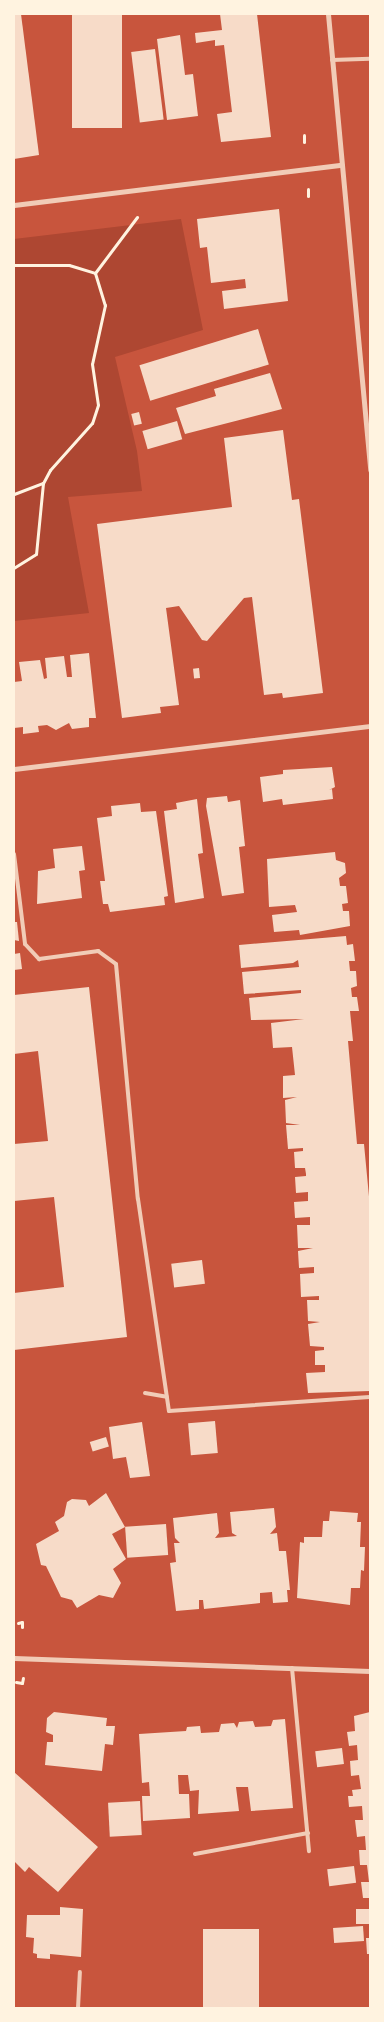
<!DOCTYPE html>
<style>
body{margin:0}
#map{position:relative;width:384px;height:2022px;overflow:hidden;background:#c8553d;font-family:Quicksand,sans-serif}
div>[style]{position:absolute}
[style*='--x']{left:calc(var(--x)*1px);top:calc(var(--y)*1px);width:calc(var(--w)*1px);rotate:calc(var(--a)*1deg)}
.green>*{inset:0;background:#ae4732}
.building>*{inset:0;background:#f7dbc8;transform-origin:0 0}
.path>*{height:3px;margin:-1.5px;padding:0 1.5px;transform-origin:1.5px;border-radius:1.5px;background:#fff3e0}
.service>*{height:4px;margin:-2px;padding:0 2px;transform-origin:2px;border-radius:2px;background:#f1ccb7}
.minor>*{height:5px;margin:-2.5px;padding:0 2.5px;transform-origin:2.5px;border-radius:2.5px;background:#f1ccb7}
span{translate:-50% -50%;white-space:nowrap;text-align:center;line-height:1.15;-webkit-text-stroke:5px #fff3e0;paint-order:stroke}
.frame{position:absolute;inset:0;border:15px solid #fff3e0;pointer-events:none}
</style>
<div id="map">
<div class="green">
<i style="clip-path:polygon(181px 219px,203px 330px,115px 357px,137px 451px,142px 491px,68px 497px,89px 613px,14px 621px,14px 239px)"></i>
</div>
<div class="building">
<i style="clip-path:polygon(14px 14px,21px 14px,39px 155px,14px 159px)"></i>
<i style="left:72px;top:14px;width:50px;height:114px"></i>
<i style="clip-path:polygon(220px 14px,257px 14px,271px 137px,221px 142px,217px 114px,232px 112px,224px 45px,215px 46px,215px 40px,196px 43px,195px 33px,222px 30px)"></i>
<i style="clip-path:polygon(180px 35px,185px 75px,193px 74px,198px 116px,167px 120px,157px 39px)"></i>
<i style="left:155px;top:49px;width:71px;height:24px;rotate:83deg"></i>
<i style="clip-path:polygon(279px 209px,288px 301px,224px 309px,222px 291px,246px 288px,245px 279px,211px 283px,207px 247px,200px 248px,197px 219px)"></i>
<i style="left:258px;top:329px;width:37px;height:124px;rotate:73deg"></i>
<i style="clip-path:polygon(270px 373px,282px 409px,185px 434px,176px 408px,216px 396px,214px 389px)"></i>
<i style="left:139px;top:412px;width:12px;height:8px;rotate:76deg"></i>
<i style="left:177px;top:421px;width:19px;height:36px;rotate:74deg"></i>
<i style="clip-path:polygon(283px 430px,292px 500px,299px 499px,323px 693px,283px 698px,282px 693px,264px 695px,252px 597px,244px 598px,207px 641px,202px 640px,179px 606px,166px 608px,179px 705px,160px 707px,161px 713px,122px 718px,97px 524px,232px 507px,224px 438px)"></i>
<i style="clip-path:polygon(89px 653px,96px 718px,89px 718px,89px 727px,72px 729px,69px 723px,56px 730px,47px 725px,38px 726px,39px 732px,23px 734px,23px 727px,14px 728px,14px 682px,22px 681px,19px 662px,40px 660px,44px 679px,47px 678px,45px 658px,64px 656px,67px 677px,72px 677px,70px 655px)"></i>
<i style="left:199px;top:668px;width:10px;height:6px;rotate:84deg"></i>
<i style="clip-path:polygon(332px 767px,335px 787px,329px 790px,332px 789px,333px 799px,283px 805px,282px 799px,263px 802px,260px 777px,283px 774px,283px 770px)"></i>
<i style="clip-path:polygon(227px 796px,228px 802px,240px 800px,245px 846px,239px 847px,244px 893px,222px 896px,206px 806px,207px 798px)"></i>
<i style="clip-path:polygon(197px 799px,203px 853px,198px 854px,204px 898px,175px 903px,164px 811px,177px 809px,176px 803px)"></i>
<i style="clip-path:polygon(140px 803px,141px 812px,156px 811px,168px 896px,164px 897px,165px 905px,110px 912px,108px 904px,103px 904px,100px 881px,105px 881px,97px 818px,112px 816px,111px 806px)"></i>
<i style="clip-path:polygon(82px 846px,85px 870px,79px 871px,82px 898px,37px 904px,38px 871px,55px 868px,53px 849px)"></i>
<i style="clip-path:polygon(335px 852px,336px 860px,345px 863px,346px 873px,339px 878px,340px 886px,346px 886px,348px 903px,342px 904px,343px 911px,349px 911px,350px 926px,300px 935px,299px 930px,274px 932px,272px 915px,297px 912px,295px 905px,269px 907px,267px 859px)"></i>
<i style="clip-path:polygon(14px 922px,17px 922px,19px 941px,14px 940px)"></i>
<i style="clip-path:polygon(346px 936px,347px 945px,353px 944px,355px 961px,349px 961px,350px 971px,356px 971px,357px 986px,351px 988px,352px 997px,357px 997px,359px 1011px,350px 1011px,353px 1041px,348px 1041px,357px 1144px,364px 1144px,370px 1207px,370px 1391px,308px 1393px,306px 1373px,325px 1372px,325px 1365px,315px 1365px,315px 1351px,324px 1350px,324px 1347px,310px 1346px,308px 1324px,320px 1322px,308px 1321px,307px 1300px,319px 1300px,319px 1296px,301px 1297px,300px 1274px,314px 1273px,314px 1267px,299px 1268px,298px 1251px,313px 1248px,298px 1248px,297px 1225px,310px 1225px,310px 1217px,295px 1218px,294px 1202px,308px 1201px,308px 1192px,296px 1193px,295px 1177px,306px 1176px,306px 1174px,305px 1168px,295px 1168px,294px 1152px,303px 1151px,303px 1148px,288px 1149px,286px 1125px,300px 1125px,286px 1123px,285px 1100px,297px 1097px,283px 1098px,283px 1076px,295px 1075px,292px 1047px,273px 1048px,271px 1023px,304px 1019px,251px 1020px,249px 998px,301px 993px,301px 990px,244px 994px,242px 972px,299px 967px,298px 960px,293px 963px,241px 968px,239px 945px)"></i>
<i style="clip-path:polygon(20px 953px,22px 969px,14px 970px,14px 954px)"></i>
<i style="clip-path:polygon(89px 987px,127px 1337px,14px 1350px,14px 1293px,64px 1287px,54px 1197px,14px 1201px,14px 1144px,48px 1141px,38px 1051px,14px 1054px,14px 995px)"></i>
<i style="left:202px;top:1260px;width:24px;height:31px;rotate:83deg"></i>
<i style="left:215px;top:1421px;width:32px;height:27px;rotate:85deg"></i>
<i style="clip-path:polygon(142px 1422px,150px 1476px,130px 1478px,126px 1457px,113px 1459px,109px 1427px)"></i>
<i style="left:106px;top:1437px;width:10px;height:17px;rotate:73deg"></i>
<i style="clip-path:polygon(106px 1493px,125px 1527px,112px 1534px,126px 1559px,113px 1569px,121px 1583px,113px 1598px,99px 1595px,77px 1608px,72px 1600px,61px 1597px,46px 1566px,41px 1565px,36px 1544px,59px 1531px,55px 1522px,64px 1516px,67px 1502px,72px 1499px,86px 1500px,89px 1506px)"></i>
<i style="clip-path:polygon(274px 1508px,276px 1527px,270px 1534px,277px 1533px,279px 1551px,286px 1551px,290px 1590px,287px 1590px,288px 1602px,273px 1603px,272px 1592px,260px 1593px,260px 1603px,204px 1609px,203px 1600px,199px 1600px,199px 1609px,176px 1611px,170px 1563px,176px 1562px,174px 1543px,180px 1543px,175px 1538px,173px 1518px,217px 1513px,219px 1533px,215px 1538px,237px 1536px,232px 1533px,230px 1512px)"></i>
<i style="clip-path:polygon(330px 1511px,358px 1513px,357px 1522px,361px 1522px,360px 1547px,365px 1547px,364px 1571px,361px 1570px,360px 1588px,351px 1588px,350px 1605px,297px 1598px,300px 1542px,304px 1543px,304px 1537px,322px 1537px,323px 1521px,329px 1521px)"></i>
<i style="left:166px;top:1524px;width:31px;height:41px;rotate:86deg"></i>
<i style="clip-path:polygon(54px 1712px,107px 1718px,106px 1726px,115px 1726px,113px 1745px,105px 1744px,102px 1771px,45px 1765px,47px 1742px,53px 1742px,53px 1735px,46px 1732px,47px 1718px)"></i>
<i style="clip-path:polygon(370px 1712px,370px 1898px,363px 1898px,361px 1882px,369px 1882px,367px 1865px,360px 1865px,359px 1850px,366px 1850px,365px 1836px,357px 1837px,355px 1820px,363px 1820px,362px 1806px,349px 1807px,348px 1796px,353px 1796px,352px 1790px,361px 1789px,359px 1775px,351px 1776px,350px 1761px,358px 1760px,357px 1745px,349px 1746px,347px 1732px,355px 1731px,354px 1716px)"></i>
<i style="clip-path:polygon(285px 1719px,293px 1808px,251px 1811px,248px 1787px,236px 1787px,239px 1811px,198px 1814px,199px 1790px,190px 1791px,188px 1775px,178px 1775px,179px 1794px,189px 1794px,190px 1818px,143px 1821px,142px 1796px,150px 1796px,149px 1782px,142px 1783px,139px 1734px,186px 1731px,187px 1727px,200px 1726px,201px 1733px,219px 1732px,221px 1724px,234px 1723px,237px 1728px,239px 1722px,253px 1721px,255px 1727px,271px 1726px,273px 1720px)"></i>
<i style="left:342px;top:1748px;width:16px;height:27px;rotate:83deg"></i>
<i style="clip-path:polygon(14px 1772px,98px 1847px,58px 1892px,29px 1867px,25px 1872px,14px 1861px)"></i>
<i style="left:140px;top:1801px;width:34px;height:32px;rotate:87deg"></i>
<i style="left:354px;top:1866px;width:17px;height:27px;rotate:83deg"></i>
<i style="clip-path:polygon(60px 1907px,83px 1909px,81px 1957px,50px 1954px,50px 1959px,37px 1958px,37px 1954px,33px 1953px,34px 1938px,26px 1937px,27px 1915px,60px 1915px)"></i>
<i style="left:370px;top:1909px;width:15px;height:14px;rotate:90deg"></i>
<i style="left:363px;top:1926px;width:15px;height:30px;rotate:86deg"></i>
<i style="left:203px;top:1929px;width:56px;height:79px"></i>
<i style="clip-path:polygon(366px 1938px,370px 1938px,370px 1954px,367px 1954px)"></i>
</div>
<div class="path">
<i style="--x:304;--y:135;--w:7;--a:90"></i>
<i style="--x:308;--y:189;--w:7;--a:90"></i>
<i style="--x:14;--y:265;--w:55;--a:0"></i>
<i style="--x:69;--y:265;--w:27;--a:17"></i>
<i style="--x:95;--y:273;--w:34;--a:73"></i>
<i style="--x:105;--y:305;--w:60;--a:102.4"></i>
<i style="--x:92;--y:364;--w:41;--a:81.7"></i>
<i style="--x:98;--y:405;--w:19;--a:108"></i>
<i style="--x:92;--y:423;--w:63;--a:131.8"></i>
<i style="--x:50;--y:470;--w:15;--a:118"></i>
<i style="--x:43;--y:483;--w:71;--a:95.6"></i>
<i style="--x:36;--y:554;--w:26;--a:148"></i>
<i style="--x:95;--y:273;--w:70;--a:-53.1"></i>
<i style="--x:14;--y:494;--w:31;--a:-21"></i>
<i style="--x:18;--y:1623;--w:4;--a:-14"></i>
<i style="--x:22;--y:1622;--w:5;--a:90"></i>
<i style="--x:16;--y:1682;--w:6;--a:9"></i>
<i style="--x:22;--y:1683;--w:5;--a:-79"></i>
</div>
<div class="service">
<i style="--x:332;--y:60;--w:38;--a:-2"></i>
<i style="--x:14;--y:854;--w:91;--a:83"></i>
<i style="--x:25;--y:944;--w:21;--a:47"></i>
<i style="--x:39;--y:959;--w:60;--a:-7.7"></i>
<i style="--x:98;--y:951;--w:22;--a:36"></i>
<i style="--x:116;--y:964;--w:236;--a:84.7"></i>
<i style="--x:138;--y:1199;--w:214;--a:81.7"></i>
<i style="--x:169;--y:1411;--w:201;--a:-4"></i>
<i style="--x:145;--y:1393;--w:22;--a:10"></i>
<i style="--x:292;--y:1668;--w:184;--a:84.7"></i>
<i style="--x:195;--y:1854;--w:115;--a:-10.5"></i>
<i style="--x:78;--y:2008;--w:36;--a:-87"></i>
</div>
<div class="minor">
<i style="--x:328;--y:14;--w:458;--a:84.7"></i>
<i style="--x:14;--y:205;--w:330;--a:-7"></i>
<i style="--x:14;--y:769;--w:359;--a:-6.9"></i>
<i style="--x:14;--y:1658;--w:356;--a:2.1"></i>
</div>
<div class="frame"></div>
</div>
